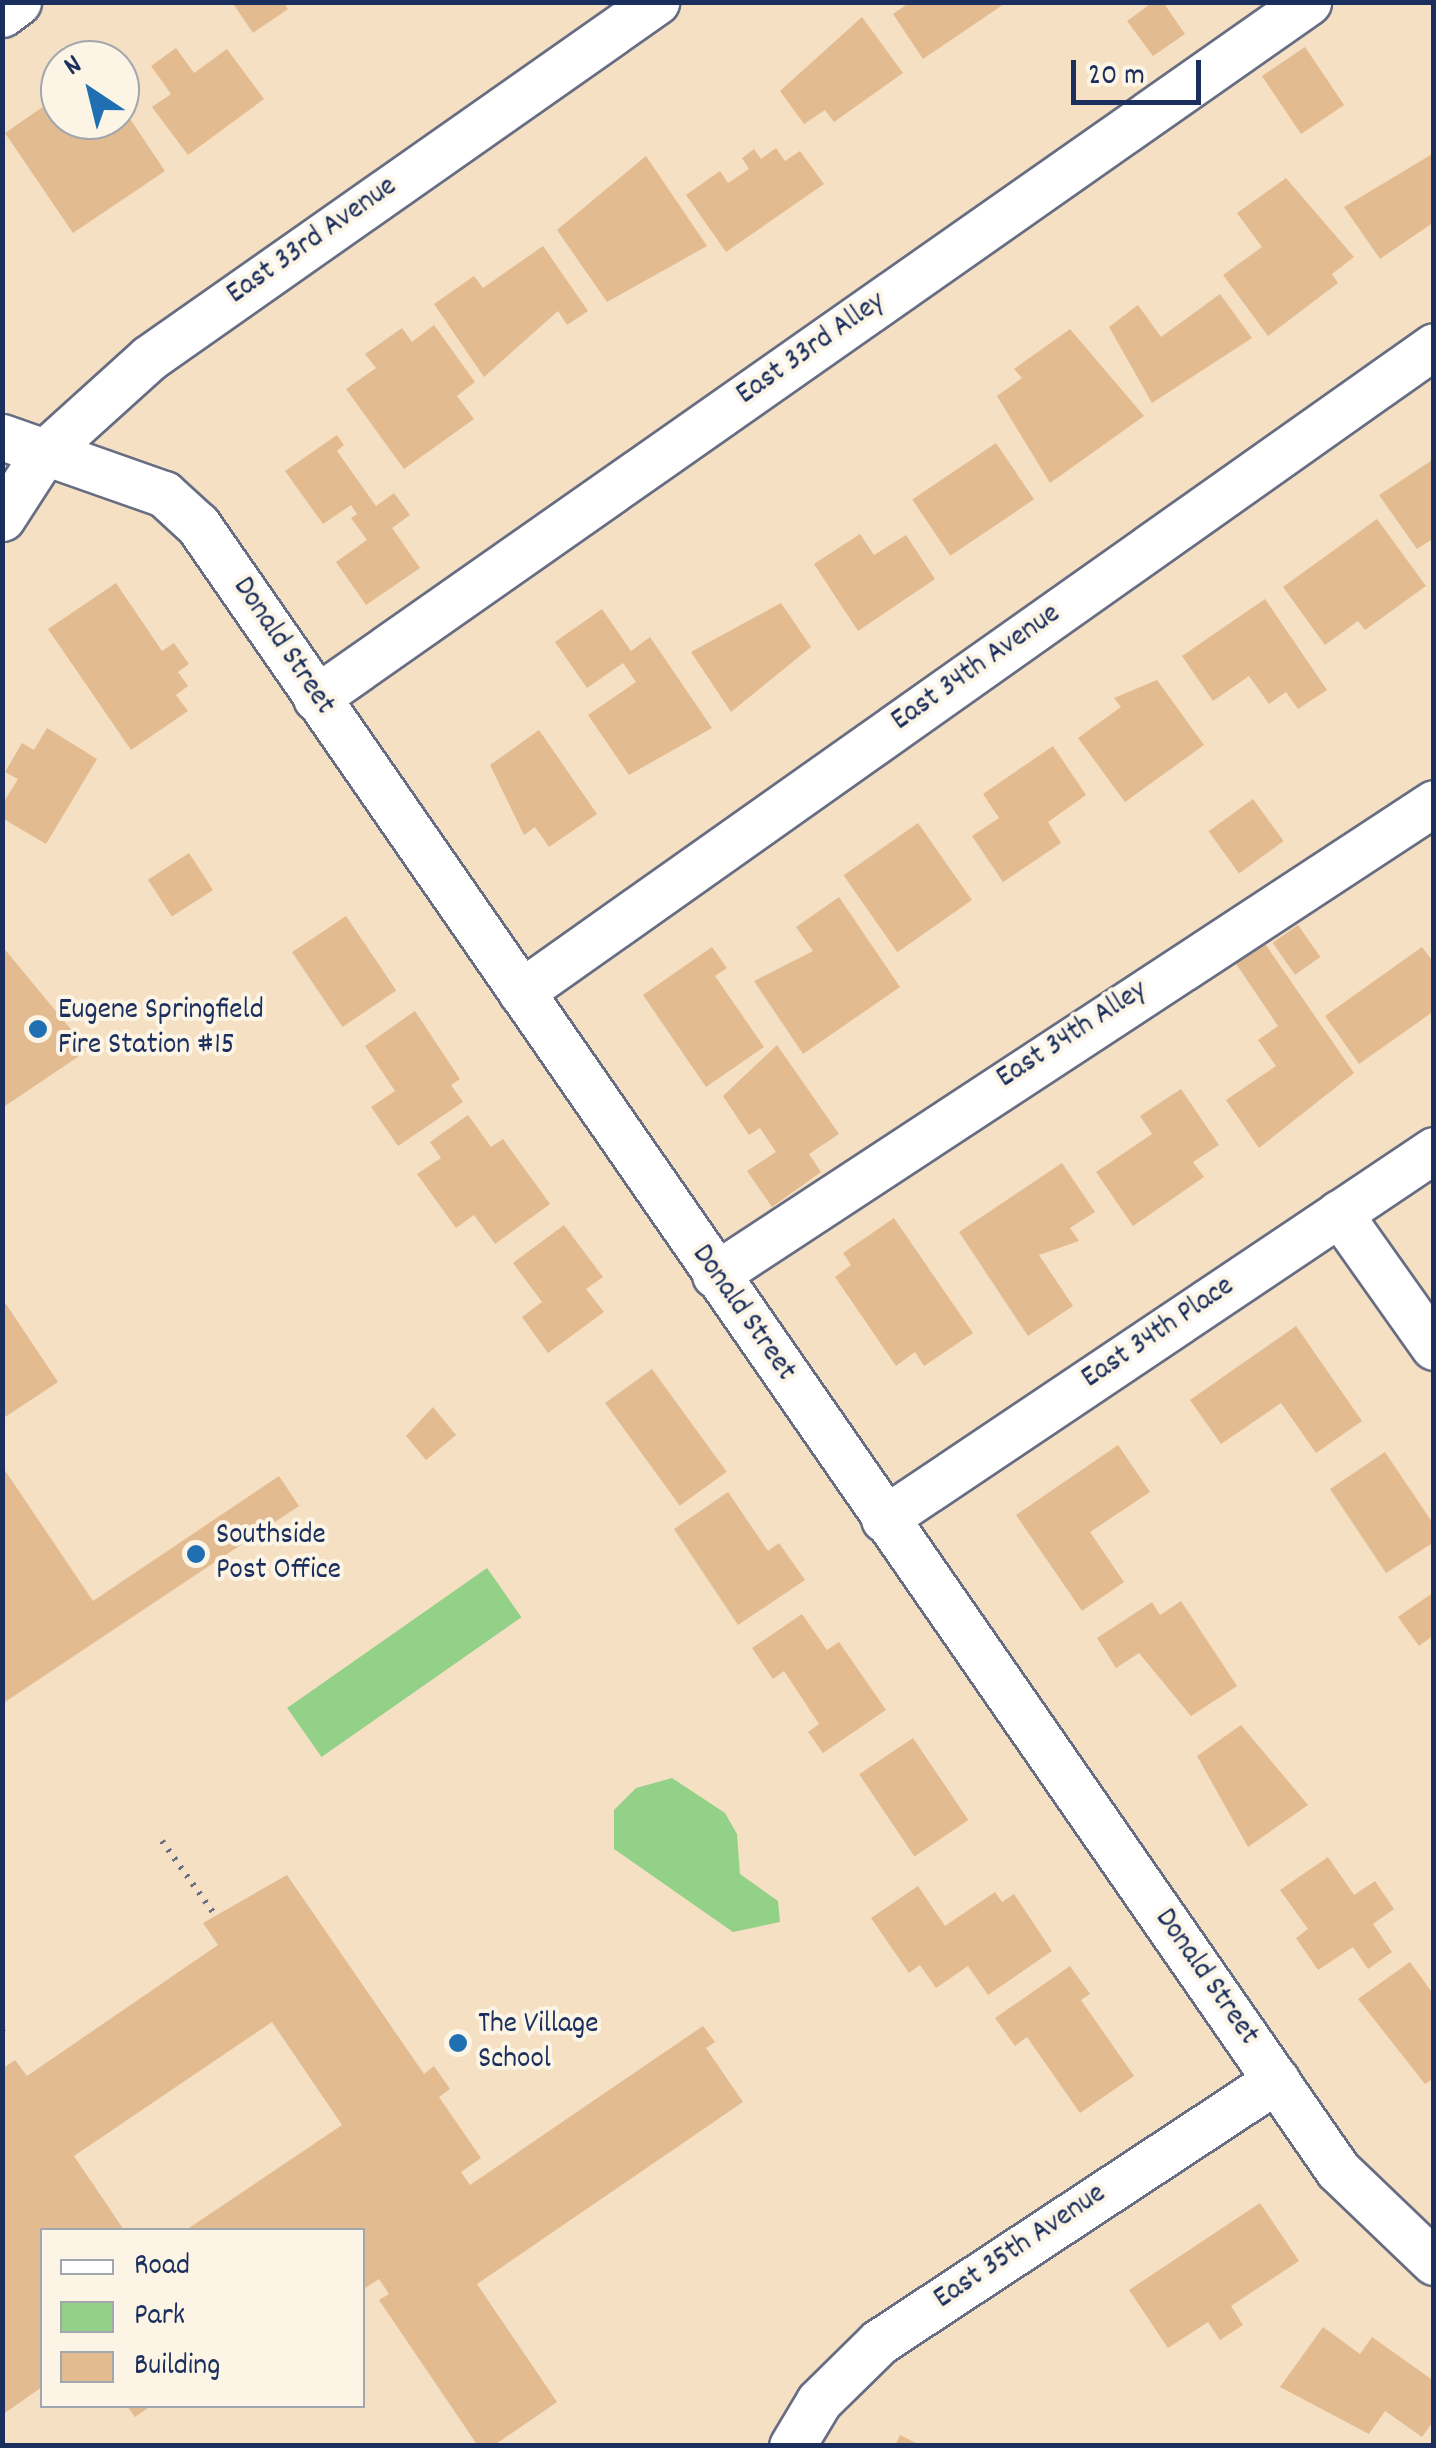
<!DOCTYPE html>
<style>
body{margin:0}
#map{position:relative;width:1436px;height:2448px;overflow:hidden;background:#f5e0c4;font-family:Dekko,sans-serif}
div>[style]{position:absolute}
[style*='--x']{left:calc(var(--x)*1px);top:calc(var(--y)*1px);width:calc(var(--w)*1px);rotate:calc(var(--a)*1deg)}
.green>*{inset:0;background:#92d187;transform-origin:0 0}
.building>*{inset:0;background:#e3bb91;transform-origin:0 0}
.path>*{height:6px;margin-top:-3px;transform-origin:0;background:repeating-linear-gradient(90deg,#676d82 0 2.5px,transparent 0 10.5px)}
.roads{filter:drop-shadow(2px 0 #676d82) drop-shadow(-2px 0 #676d82) drop-shadow(0 2px #676d82) drop-shadow(0 -2px #676d82)}
.minor>*{height:45px;margin:-22.5px;padding:0 22.5px;transform-origin:22.5px;border-radius:22.5px;background:#fff}
.dots>*{width:28px;height:28px;translate:-50% -50%;box-sizing:border-box;border:5px solid #fcf5e5;border-radius:50%}
span{translate:-50% -50%;white-space:nowrap;text-align:center;line-height:1.15;-webkit-text-stroke:8px #fcf5e5;paint-order:stroke}
.street-label{font-size:30px;color:#1b2f5e}
.poi-label{font-size:30px;color:#1b2f5e}
.left{translate:0 -50%;text-align:left}
.frame{position:absolute;inset:0;border:5px solid #1b2f5e;pointer-events:none}
.legend{position:absolute;left:40px;top:2228px;width:325px;height:180px;box-sizing:border-box;background:#fcf5e5;border:2px solid #a2a6af;margin:0;padding:12px 18px;list-style:none;font-size:30px;color:#1b2f5e}
.legend li{display:flex;align-items:center;gap:20px;height:50px}
.legend b{width:50px;border:2px solid #a2a6af}
.north{position:absolute;left:40px;top:40px;width:100px;height:100px;box-sizing:border-box;background:#fcf5e5;border:2px solid #a2a6af;border-radius:50%;rotate:325deg;font-size:28px;font-weight:700;line-height:40px;text-align:center;color:#1b2f5e}
.north::after{content:'';display:block;margin:auto;width:35px;height:45px;background:#1f6fb2;clip-path:polygon(50% 0,100% 100%,50% 72%,0 100%)}
.scale{position:absolute;left:1071px;top:60px;width:130px;height:45px;box-sizing:border-box;border:5px solid #1b2f5e;border-top:0;padding-left:12px;font-size:30px;line-height:35px;white-space:nowrap;color:#1b2f5e;-webkit-text-stroke:8px #fcf5e5;paint-order:stroke}
</style>
<div id="map">
<div class="green">
<i style="left:487px;top:1568px;width:60px;height:244px;rotate:55deg"></i>
<i style="clip-path:polygon(672px 1778px,725px 1813px,737px 1834px,740px 1874px,778px 1901px,780px 1922px,733px 1932px,614px 1849px,614px 1810px,636px 1788px)"></i>
</div>
<div class="building">
<i style="clip-path:polygon(232px 2px,283px 2px,288px 9px,253px 33px)"></i>
<i style="clip-path:polygon(910px 2px,1007px 2px,923px 59px,893px 14px)"></i>
<i style="clip-path:polygon(1153px 2px,1163px 2px,1185px 34px,1153px 56px,1127px 21px)"></i>
<i style="clip-path:polygon(862px 17px,903px 73px,834px 122px,825px 110px,804px 124px,780px 91px)"></i>
<i style="left:1305px;top:47px;width:70px;height:52px;rotate:56deg"></i>
<i style="clip-path:polygon(176px 48px,194px 73px,227px 49px,264px 99px,188px 155px,152px 107px,171px 94px,151px 66px)"></i>
<i style="clip-path:polygon(60px 95px,60px 120px,120px 120px,120px 104px,165px 171px,73px 233px,5px 133px)"></i>
<i style="clip-path:polygon(776px 148px,785px 161px,800px 151px,824px 184px,726px 252px,686px 195px,720px 171px,728px 183px,749px 169px,742px 158px,754px 149px,761px 159px)"></i>
<i style="clip-path:polygon(1434px 153px,1434px 222px,1380px 259px,1344px 207px)"></i>
<i style="clip-path:polygon(646px 156px,707px 246px,607px 302px,557px 230px)"></i>
<i style="clip-path:polygon(1286px 178px,1354px 257px,1332px 274px,1338px 283px,1268px 336px,1223px 275px,1262px 247px,1237px 213px)"></i>
<i style="clip-path:polygon(543px 246px,588px 311px,567px 325px,558px 311px,484px 377px,434px 304px,474px 276px,483px 288px)"></i>
<i style="clip-path:polygon(1220px 294px,1252px 338px,1152px 403px,1109px 327px,1138px 305px,1161px 337px)"></i>
<i style="clip-path:polygon(434px 325px,475px 382px,457px 396px,474px 419px,404px 469px,346px 389px,376px 368px,365px 354px,402px 328px,412px 342px)"></i>
<i style="clip-path:polygon(1070px 329px,1144px 416px,1050px 483px,997px 396px,1022px 378px,1014px 369px)"></i>
<i style="clip-path:polygon(337px 435px,344px 445px,337px 451px,376px 506px,394px 493px,410px 515px,392px 528px,420px 568px,366px 605px,336px 562px,367px 540px,351px 518px,357px 514px,351px 505px,323px 524px,285px 471px)"></i>
<i style="left:996px;top:443px;width:68px;height:101px;rotate:56deg"></i>
<i style="clip-path:polygon(1434px 459px,1434px 538px,1417px 549px,1379px 495px)"></i>
<i style="clip-path:polygon(1377px 519px,1426px 586px,1365px 630px,1358px 621px,1325px 645px,1283px 587px)"></i>
<i style="clip-path:polygon(860px 534px,874px 555px,906px 535px,935px 579px,858px 631px,814px 564px)"></i>
<i style="clip-path:polygon(116px 583px,162px 651px,174px 643px,189px 664px,178px 672px,188px 686px,176px 695px,188px 711px,131px 750px,48px 629px)"></i>
<i style="clip-path:polygon(1265px 599px,1327px 690px,1298px 709px,1286px 692px,1269px 704px,1249px 676px,1213px 701px,1182px 656px)"></i>
<i style="clip-path:polygon(781px 603px,811px 647px,731px 712px,691px 652px)"></i>
<i style="clip-path:polygon(602px 609px,631px 651px,650px 637px,712px 728px,629px 775px,588px 715px,636px 682px,623px 663px,587px 688px,555px 642px)"></i>
<i style="clip-path:polygon(1157px 680px,1204px 745px,1125px 802px,1078px 738px,1121px 707px,1114px 698px)"></i>
<i style="clip-path:polygon(47px 728px,97px 759px,46px 844px,2px 818px,2px 805px,18px 779px,5px 772px,22px 743px,34px 750px)"></i>
<i style="clip-path:polygon(539px 730px,597px 814px,549px 847px,535px 827px,524px 835px,490px 765px)"></i>
<i style="clip-path:polygon(1053px 746px,1086px 795px,1048px 822px,1061px 843px,1003px 882px,972px 836px,999px 818px,983px 794px)"></i>
<i style="left:1253px;top:799px;width:52px;height:55px;rotate:54deg"></i>
<i style="left:918px;top:823px;width:94px;height:91px;rotate:55deg"></i>
<i style="left:189px;top:853px;width:44px;height:49px;rotate:57deg"></i>
<i style="clip-path:polygon(839px 897px,900px 987px,803px 1054px,754px 981px,813px 951px,796px 927px)"></i>
<i style="left:346px;top:916px;width:90px;height:65px;rotate:56deg"></i>
<i style="left:1298px;top:925px;width:39px;height:31px;rotate:55deg"></i>
<i style="clip-path:polygon(1257px 932px,1354px 1073px,1259px 1148px,1226px 1100px,1276px 1066px,1258px 1040px,1278px 1026px,1228px 952px)"></i>
<i style="clip-path:polygon(2px 946px,88px 1050px,2px 1108px)"></i>
<i style="clip-path:polygon(712px 947px,727px 968px,715px 976px,764px 1047px,706px 1087px,643px 995px)"></i>
<i style="clip-path:polygon(1422px 947px,1434px 963px,1434px 1011px,1359px 1064px,1325px 1016px)"></i>
<i style="clip-path:polygon(415px 1011px,460px 1079px,451px 1085px,463px 1102px,398px 1146px,371px 1107px,395px 1091px,365px 1046px)"></i>
<i style="clip-path:polygon(777px 1045px,839px 1134px,809px 1154px,821px 1172px,772px 1207px,747px 1171px,776px 1152px,760px 1128px,749px 1135px,723px 1096px)"></i>
<i style="clip-path:polygon(1181px 1089px,1219px 1145px,1193px 1162px,1204px 1177px,1133px 1226px,1096px 1172px,1152px 1134px,1140px 1116px)"></i>
<i style="clip-path:polygon(468px 1115px,491px 1147px,503px 1139px,550px 1204px,495px 1244px,474px 1215px,456px 1228px,417px 1174px,441px 1158px,430px 1142px)"></i>
<i style="clip-path:polygon(1062px 1163px,1095px 1212px,1070px 1228px,1079px 1241px,1039px 1255px,1073px 1306px,1028px 1336px,959px 1232px)"></i>
<i style="clip-path:polygon(894px 1218px,973px 1333px,924px 1366px,915px 1352px,896px 1366px,835px 1277px,851px 1265px,843px 1253px)"></i>
<i style="clip-path:polygon(564px 1225px,603px 1277px,586px 1289px,604px 1312px,548px 1353px,522px 1317px,542px 1302px,513px 1263px)"></i>
<i style="clip-path:polygon(6px 1304px,58px 1382px,2px 1419px,2px 1307px)"></i>
<i style="clip-path:polygon(1296px 1326px,1362px 1421px,1316px 1453px,1281px 1403px,1221px 1444px,1190px 1400px)"></i>
<i style="left:652px;top:1369px;width:127px;height:58px;rotate:54deg"></i>
<i style="clip-path:polygon(433px 1407px,456px 1435px,426px 1460px,406px 1436px)"></i>
<i style="clip-path:polygon(1118px 1445px,1150px 1492px,1090px 1532px,1124px 1582px,1082px 1611px,1016px 1515px)"></i>
<i style="clip-path:polygon(1385px 1452px,1434px 1525px,1434px 1542px,1386px 1573px,1330px 1489px)"></i>
<i style="clip-path:polygon(2px 1466px,93px 1601px,279px 1476px,299px 1506px,2px 1704px)"></i>
<i style="clip-path:polygon(728px 1492px,768px 1551px,779px 1543px,805px 1580px,738px 1625px,674px 1529px)"></i>
<i style="clip-path:polygon(1434px 1592px,1434px 1635px,1419px 1646px,1398px 1617px)"></i>
<i style="clip-path:polygon(1181px 1601px,1237px 1686px,1191px 1716px,1139px 1653px,1116px 1668px,1097px 1638px,1152px 1602px,1160px 1615px)"></i>
<i style="clip-path:polygon(802px 1614px,827px 1650px,839px 1642px,886px 1710px,823px 1753px,808px 1732px,819px 1724px,784px 1671px,773px 1679px,752px 1648px)"></i>
<i style="clip-path:polygon(1241px 1725px,1308px 1805px,1248px 1847px,1197px 1756px)"></i>
<i style="left:913px;top:1738px;width:99px;height:65px;rotate:56deg"></i>
<i style="clip-path:polygon(1328px 1857px,1354px 1895px,1375px 1881px,1394px 1909px,1373px 1924px,1392px 1952px,1368px 1969px,1353px 1947px,1318px 1970px,1296px 1938px,1308px 1929px,1280px 1890px)"></i>
<i style="clip-path:polygon(287px 1875px,424px 2074px,434px 2066px,450px 2089px,439px 2097px,481px 2158px,461px 2172px,470px 2185px,703px 2026px,715px 2042px,706px 2048px,743px 2102px,477px 2284px,557px 2402px,493px 2446px,478px 2446px,379px 2300px,389px 2294px,379px 2279px,362px 2290px,362px 2230px,186px 2230px,342px 2125px,272px 2022px,74px 2156px,124px 2230px,42px 2230px,42px 2387px,2px 2415px,2px 2069px,15px 2060px,27px 2076px,218px 1945px,203px 1923px)"></i>
<i style="clip-path:polygon(918px 1886px,945px 1926px,995px 1892px,1002px 1902px,1014px 1894px,1052px 1951px,988px 1995px,968px 1966px,936px 1988px,920px 1965px,909px 1973px,871px 1918px)"></i>
<i style="clip-path:polygon(1410px 1962px,1434px 1995px,1434px 2078px,1425px 2084px,1358px 1999px)"></i>
<i style="clip-path:polygon(1070px 1966px,1090px 1994px,1081px 2000px,1134px 2076px,1080px 2113px,1027px 2037px,1015px 2046px,995px 2018px)"></i>
<i style="clip-path:polygon(1260px 2203px,1299px 2261px,1231px 2306px,1243px 2325px,1220px 2340px,1208px 2322px,1168px 2348px,1129px 2290px)"></i>
<i style="clip-path:polygon(1323px 2327px,1360px 2354px,1372px 2337px,1434px 2381px,1434px 2420px,1422px 2437px,1385px 2411px,1369px 2434px,1280px 2387px)"></i>
<i style="clip-path:polygon(127px 2406px,151px 2406px,135px 2417px)"></i>
<i style="clip-path:polygon(900px 2435px,922px 2446px,895px 2446px)"></i>
</div>
<div class="path">
<i style="--x:162;--y:1841;--w:91;--a:54.4"></i>
<i style="--x:2;--y:2031;--w:6;--a:51"></i>
</div>
<div class="roads">
<div class="minor">
<i style="--x:2;--y:14;--w:20;--a:-37"></i>
<i style="--x:2;--y:437;--w:172;--a:19.4"></i>
<i style="--x:164;--y:494;--w:46;--a:42.4"></i>
<i style="--x:198;--y:525;--w:2001;--a:55.28"></i>
<i style="--x:1338;--y:2170;--w:133;--a:43.8"></i>
<i style="--x:2;--y:518;--w:77;--a:-57.1"></i>
<i style="--x:44;--y:453;--w:142;--a:-42.1"></i>
<i style="--x:149;--y:358;--w:620;--a:-35.08"></i>
<i style="--x:316;--y:698;--w:1212;--a:-35.05"></i>
<i style="--x:521;--y:992;--w:1118;--a:-35.28"></i>
<i style="--x:1339;--y:1213;--w:164;--a:54.7"></i>
<i style="--x:715;--y:1275;--w:860;--a:-33.28"></i>
<i style="--x:884;--y:1519;--w:662;--a:-33.86"></i>
<i style="--x:792;--y:2446;--w:52;--a:-59"></i>
<i style="--x:819;--y:2401;--w:84;--a:-44.5"></i>
<i style="--x:879;--y:2342;--w:476;--a:-33.4"></i>
</div>
</div>
<div class="dots">
<i style="left:38px;top:1029px;background:#1f6fb2"></i>
<i style="left:196px;top:1554px;background:#1f6fb2"></i>
<i style="left:458px;top:2043px;background:#1f6fb2"></i>
</div>
<div class="street-label">
<span style="left:313px;top:242px;rotate:-35deg">East 33rd Avenue</span>
<span style="left:812px;top:350px;rotate:-35deg">East 33rd Alley</span>
<span style="left:282px;top:647px;rotate:56deg">Donald Street</span>
<span style="left:977px;top:669px;rotate:-35deg">East 34th Avenue</span>
<span style="left:1073px;top:1036px;rotate:-33deg">East 34th Alley</span>
<span style="left:742px;top:1314px;rotate:55deg">Donald Street</span>
<span style="left:1159px;top:1334px;rotate:-34deg">East 34th Place</span>
<span style="left:1205px;top:1978px;rotate:55deg">Donald Street</span>
<span style="left:1021px;top:2248px;rotate:-34deg">East 35th Avenue</span>
</div>
<div class="poi-label">
<span class="left" style="left:58px;top:1029px">Eugene Springfield<br>Fire Station #15</span>
<span class="left" style="left:216px;top:1554px">Southside<br>Post Office</span>
<span class="left" style="left:478px;top:2043px">The Village<br>School</span>
</div>
<div class="frame"></div>
<ul class="legend">
<li><b style="height:12px;background:#fff"></b>Road</li>
<li><b style="height:28px;background:#92d187"></b>Park</li>
<li><b style="height:28px;background:#e3bb91"></b>Building</li>
</ul>
<div class="north">N</div>
<div class="scale">20 m</div>
</div>
